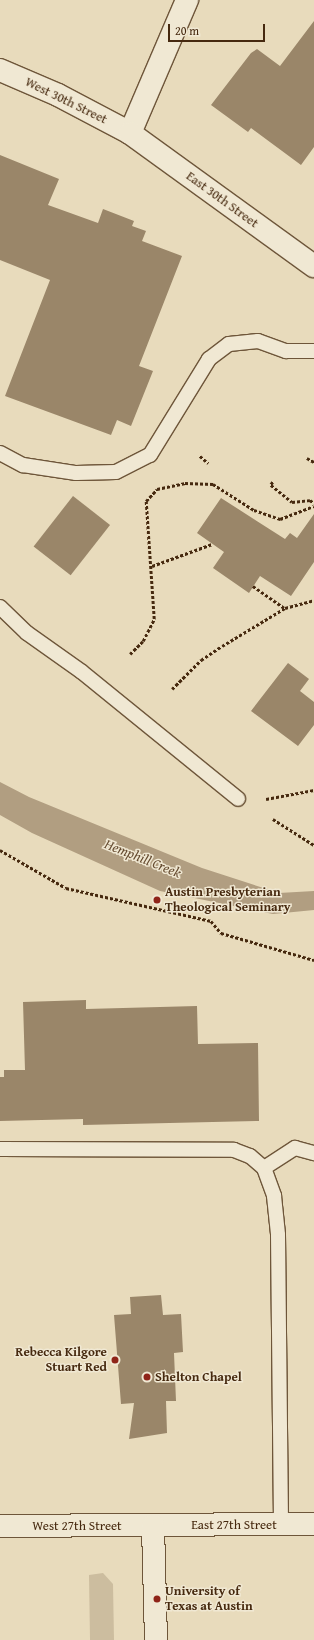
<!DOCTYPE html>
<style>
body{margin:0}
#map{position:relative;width:314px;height:1640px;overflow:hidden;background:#e8dbbc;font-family:"Gentium Book Plus",serif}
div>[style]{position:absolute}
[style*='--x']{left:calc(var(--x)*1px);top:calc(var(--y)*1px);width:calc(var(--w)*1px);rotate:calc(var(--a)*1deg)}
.green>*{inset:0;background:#ccbd9f}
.water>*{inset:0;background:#b19e81}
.building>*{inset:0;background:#9a8669;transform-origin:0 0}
.path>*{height:2.5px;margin-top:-1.25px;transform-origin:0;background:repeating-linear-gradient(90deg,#46290f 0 3px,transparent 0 5px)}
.roads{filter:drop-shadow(1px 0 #6e563a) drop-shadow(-1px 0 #6e563a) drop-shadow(0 1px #6e563a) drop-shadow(0 -1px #6e563a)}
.lane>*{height:14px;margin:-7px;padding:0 7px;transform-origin:7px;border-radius:7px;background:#f0e8d3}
.street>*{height:22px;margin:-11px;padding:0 11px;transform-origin:11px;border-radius:11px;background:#f0e8d3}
.secondary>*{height:22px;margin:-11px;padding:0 11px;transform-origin:11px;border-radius:11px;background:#f0e8d3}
.dots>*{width:11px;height:11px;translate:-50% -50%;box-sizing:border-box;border:2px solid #f0e8d3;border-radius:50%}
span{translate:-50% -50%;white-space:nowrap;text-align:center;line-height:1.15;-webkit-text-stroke:3px #f0e8d3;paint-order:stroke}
.street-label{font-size:13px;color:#46290f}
.poi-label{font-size:13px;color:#46290f;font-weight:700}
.left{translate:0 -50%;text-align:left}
.right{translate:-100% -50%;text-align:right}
.water-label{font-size:14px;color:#664c31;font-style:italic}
.scale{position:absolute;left:168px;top:24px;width:97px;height:18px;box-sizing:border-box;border:2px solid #46290f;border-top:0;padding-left:5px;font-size:12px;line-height:14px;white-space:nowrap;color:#46290f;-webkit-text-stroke:3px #f0e8d3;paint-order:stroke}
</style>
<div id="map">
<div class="green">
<i style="clip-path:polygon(103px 1573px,113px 1584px,114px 1640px,90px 1640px,89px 1575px)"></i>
</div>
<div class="water">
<i style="clip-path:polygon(0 782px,29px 797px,202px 868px,279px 893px,314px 891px,314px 910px,273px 914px,160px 891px,32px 833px,0 815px)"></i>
</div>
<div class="building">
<i style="clip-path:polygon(314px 21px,314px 147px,301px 165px,251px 128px,248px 132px,211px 105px,251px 53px,257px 49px,280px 66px)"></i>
<i style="clip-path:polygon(0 155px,59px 179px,48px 205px,98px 223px,103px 209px,134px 221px,132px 226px,146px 231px,142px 241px,182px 256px,139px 366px,153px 371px,131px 426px,117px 420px,111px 435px,5px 396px,50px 280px,0 260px)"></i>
<i style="left:73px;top:496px;width:47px;height:64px;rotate:38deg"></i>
<i style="clip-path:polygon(221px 498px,285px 539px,290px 533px,297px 538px,314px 514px,314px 562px,291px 596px,260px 576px,249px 593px,213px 568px,224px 552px,197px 533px)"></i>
<i style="clip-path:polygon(288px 663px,309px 679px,300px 691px,314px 702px,314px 725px,298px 746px,251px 711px)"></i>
<i style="clip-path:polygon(86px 1000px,86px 1009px,197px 1006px,198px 1044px,258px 1043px,259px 1121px,83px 1125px,83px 1119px,0 1121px,0 1077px,4px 1077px,4px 1070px,25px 1070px,23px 1002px)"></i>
<i style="clip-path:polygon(161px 1295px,163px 1315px,181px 1314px,183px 1352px,174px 1353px,176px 1401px,166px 1401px,167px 1433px,129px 1439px,134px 1403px,121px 1404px,114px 1315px,131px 1314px,130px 1297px)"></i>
</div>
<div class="path">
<i style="--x:200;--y:456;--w:11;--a:41"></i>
<i style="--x:307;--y:458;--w:8;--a:30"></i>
<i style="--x:273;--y:482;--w:4;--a:124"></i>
<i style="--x:271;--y:485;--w:27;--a:39"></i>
<i style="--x:292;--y:502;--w:18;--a:-6"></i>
<i style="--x:310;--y:500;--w:5;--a:37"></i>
<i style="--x:152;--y:566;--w:64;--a:-20.1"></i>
<i style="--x:253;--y:586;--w:38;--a:35"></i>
<i style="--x:130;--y:654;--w:18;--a:-45"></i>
<i style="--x:143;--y:641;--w:25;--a:-63"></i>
<i style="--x:154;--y:619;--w:118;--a:-93.9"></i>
<i style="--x:146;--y:501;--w:16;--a:-47"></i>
<i style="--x:157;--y:489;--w:29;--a:-12"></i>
<i style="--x:185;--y:483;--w:28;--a:2"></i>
<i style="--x:213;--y:484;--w:49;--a:32.4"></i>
<i style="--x:254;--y:510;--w:28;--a:19"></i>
<i style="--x:280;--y:519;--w:36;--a:-21"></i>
<i style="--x:172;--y:689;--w:41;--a:-45"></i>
<i style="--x:201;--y:660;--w:25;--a:-34"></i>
<i style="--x:222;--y:646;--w:74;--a:-31.1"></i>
<i style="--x:285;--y:608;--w:30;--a:-15"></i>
<i style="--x:266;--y:799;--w:49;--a:-10.6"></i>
<i style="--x:273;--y:819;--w:49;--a:32.4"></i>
<i style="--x:0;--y:850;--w:76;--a:29.9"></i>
<i style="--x:66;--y:888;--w:149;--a:12.8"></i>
<i style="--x:211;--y:921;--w:16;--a:50"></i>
<i style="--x:221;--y:933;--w:97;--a:16.2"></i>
</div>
<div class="roads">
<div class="lane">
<i style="--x:0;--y:453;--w:26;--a:28"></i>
<i style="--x:23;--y:465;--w:54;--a:8.6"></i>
<i style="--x:76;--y:473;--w:40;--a:-1.4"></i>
<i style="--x:116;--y:472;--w:38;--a:-27"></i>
<i style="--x:150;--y:455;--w:113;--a:-58.4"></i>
<i style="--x:209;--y:359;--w:25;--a:-37"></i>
<i style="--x:229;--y:344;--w:29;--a:-6"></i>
<i style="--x:258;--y:341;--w:30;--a:20"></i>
<i style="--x:286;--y:351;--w:28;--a:0"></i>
<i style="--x:0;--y:607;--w:37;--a:44"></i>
<i style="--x:27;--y:633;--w:67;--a:35.3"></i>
<i style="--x:82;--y:672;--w:201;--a:39.1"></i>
<i style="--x:0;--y:1149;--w:234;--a:0.2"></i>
<i style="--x:234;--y:1150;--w:17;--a:21"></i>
<i style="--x:250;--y:1156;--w:18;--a:41"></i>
<i style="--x:264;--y:1168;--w:30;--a:70"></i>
<i style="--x:274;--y:1196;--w:39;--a:84"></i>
<i style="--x:278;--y:1235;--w:289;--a:89.4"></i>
<i style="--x:264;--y:1168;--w:37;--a:-33"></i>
<i style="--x:295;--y:1148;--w:20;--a:15"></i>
</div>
<div class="street">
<i style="--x:130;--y:133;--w:145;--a:-66.8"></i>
<i style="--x:0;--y:1526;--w:314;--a:-0.4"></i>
<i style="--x:153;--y:1526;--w:114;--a:88.5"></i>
</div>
<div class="secondary">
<i style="--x:0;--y:70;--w:63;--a:23.3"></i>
<i style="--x:58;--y:95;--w:81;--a:27.8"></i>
<i style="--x:130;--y:133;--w:227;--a:35.9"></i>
</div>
</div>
<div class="dots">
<i style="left:157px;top:900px;background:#8f2418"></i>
<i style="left:115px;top:1360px;background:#8f2418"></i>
<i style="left:147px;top:1377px;background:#8f2418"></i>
<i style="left:157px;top:1599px;background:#8f2418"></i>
</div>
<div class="street-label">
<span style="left:66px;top:101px;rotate:26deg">West 30th Street</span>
<span style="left:222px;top:200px;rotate:36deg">East 30th Street</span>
<span style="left:234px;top:1525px">East 27th Street</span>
<span style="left:77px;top:1526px">West 27th Street</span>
</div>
<div class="poi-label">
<span class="left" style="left:165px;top:900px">Austin Presbyterian<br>Theological Seminary</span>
<span class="right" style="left:107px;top:1360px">Rebecca Kilgore<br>Stuart Red</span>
<span class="left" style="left:155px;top:1377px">Shelton Chapel</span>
<span class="left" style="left:165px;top:1599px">University of<br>Texas at Austin</span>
</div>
<div class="water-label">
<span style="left:143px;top:858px;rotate:22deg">Hemphill Creek</span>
</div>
<div class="scale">20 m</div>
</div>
